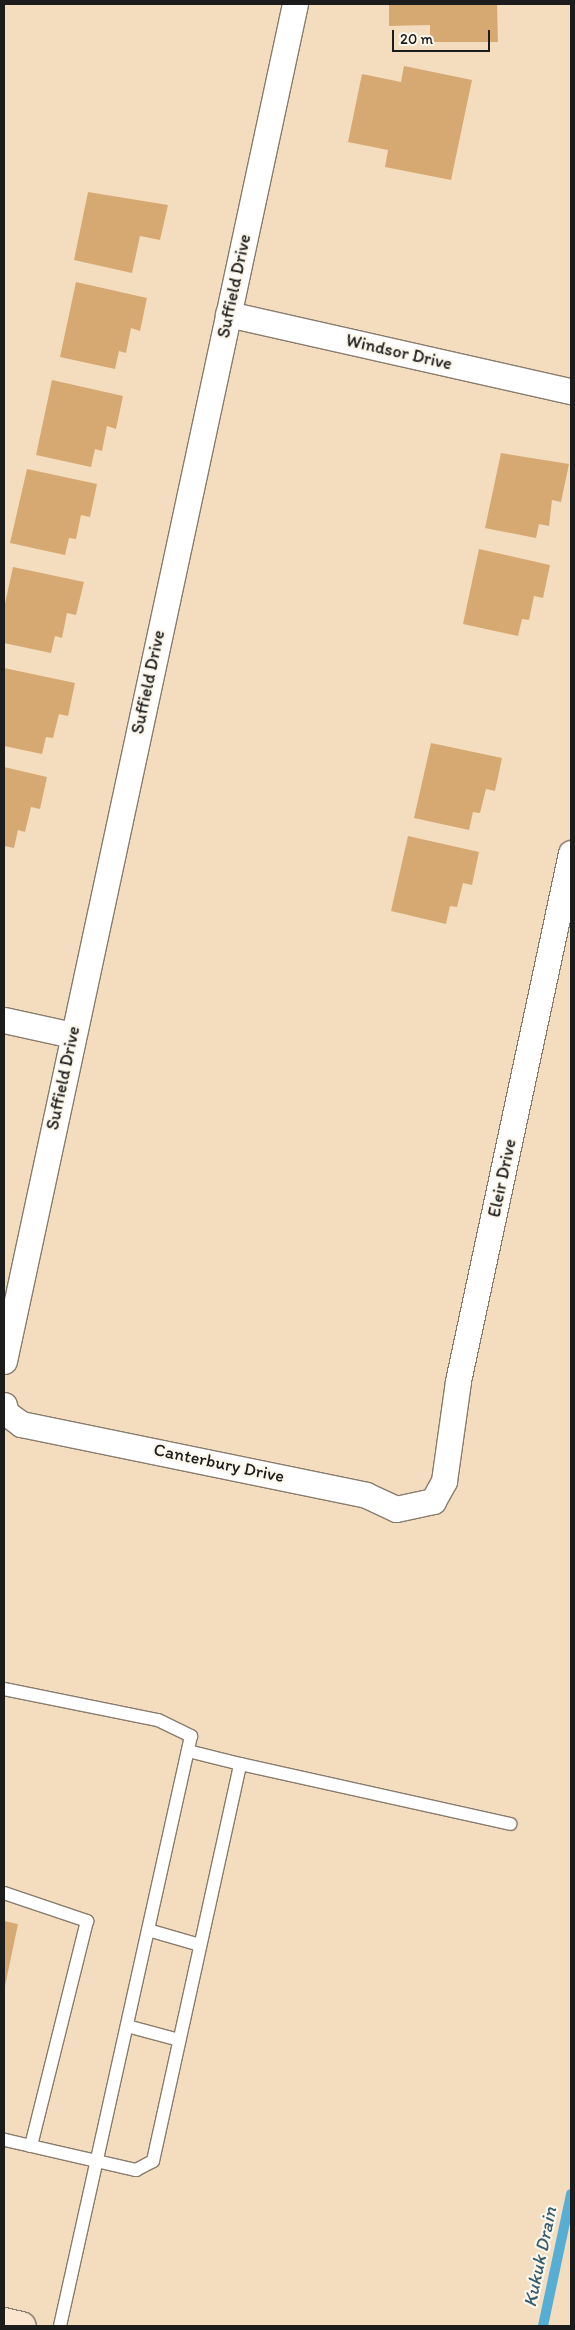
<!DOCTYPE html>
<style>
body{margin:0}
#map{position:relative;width:575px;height:2330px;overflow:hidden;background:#f3ddbe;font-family:Itim,sans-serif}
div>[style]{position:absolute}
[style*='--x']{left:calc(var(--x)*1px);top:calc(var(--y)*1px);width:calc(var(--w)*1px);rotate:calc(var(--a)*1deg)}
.stream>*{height:10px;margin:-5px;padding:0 5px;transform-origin:5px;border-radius:5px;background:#57aed4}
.building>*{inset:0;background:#d7a972}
.roads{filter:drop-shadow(1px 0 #887c6d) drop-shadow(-1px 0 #887c6d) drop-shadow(0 1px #887c6d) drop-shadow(0 -1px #887c6d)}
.lane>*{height:12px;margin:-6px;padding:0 6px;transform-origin:6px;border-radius:6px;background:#fff}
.street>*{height:25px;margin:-12.5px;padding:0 12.5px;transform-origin:12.5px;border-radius:12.5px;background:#fff}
.secondary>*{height:28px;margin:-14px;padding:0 14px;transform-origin:14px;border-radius:14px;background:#fce5d0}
span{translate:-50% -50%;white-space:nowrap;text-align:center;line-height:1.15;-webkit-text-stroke:4.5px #fbf7ec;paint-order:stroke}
.street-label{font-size:18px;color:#1c1c1c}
.water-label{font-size:19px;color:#375e6f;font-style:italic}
.frame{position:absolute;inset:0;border:5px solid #1c1c1c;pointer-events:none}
.scale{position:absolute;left:392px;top:30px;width:98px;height:22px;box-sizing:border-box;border:2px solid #1c1c1c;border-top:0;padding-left:6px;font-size:15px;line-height:18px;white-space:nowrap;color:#1c1c1c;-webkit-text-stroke:4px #fbf7ec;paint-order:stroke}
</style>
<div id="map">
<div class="stream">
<i style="--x:543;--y:2326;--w:135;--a:-78"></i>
</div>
<div class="building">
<i style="clip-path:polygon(389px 4px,497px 4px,498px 42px,430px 42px,430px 25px,389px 26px)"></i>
<i style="clip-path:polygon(404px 66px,472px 80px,451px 180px,385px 167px,388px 150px,348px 142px,362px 74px,401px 82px)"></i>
<i style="clip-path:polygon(88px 192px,168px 205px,160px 240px,140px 236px,132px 273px,74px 260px)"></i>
<i style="clip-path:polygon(76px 282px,147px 298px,140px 331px,131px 328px,126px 353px,119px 351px,115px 369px,60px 357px)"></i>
<i style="clip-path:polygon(52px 380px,123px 396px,116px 429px,107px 426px,102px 451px,95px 449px,91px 467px,36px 455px)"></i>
<i style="clip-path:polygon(501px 453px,569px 464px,561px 502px,552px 500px,549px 526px,539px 524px,536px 538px,485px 528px)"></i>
<i style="clip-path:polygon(27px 469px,97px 484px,90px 517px,81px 515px,76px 539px,69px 538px,65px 555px,10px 543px)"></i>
<i style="clip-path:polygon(479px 549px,550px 565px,543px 598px,534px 596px,529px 620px,522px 619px,518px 636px,463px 624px)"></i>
<i style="clip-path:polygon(13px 567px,84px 582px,76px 615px,67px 613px,62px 638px,55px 636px,51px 653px,4px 643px,4px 608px)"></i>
<i style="clip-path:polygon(4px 668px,75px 683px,68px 716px,59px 714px,53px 738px,46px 737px,42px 754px,4px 746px)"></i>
<i style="clip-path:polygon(431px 743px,502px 758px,495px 791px,486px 789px,480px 813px,473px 812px,469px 830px,414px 818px)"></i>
<i style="clip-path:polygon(4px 767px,47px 777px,40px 809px,31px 807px,25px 832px,18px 830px,14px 848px,4px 846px)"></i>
<i style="clip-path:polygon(408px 836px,479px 852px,472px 885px,463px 883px,457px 907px,450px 906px,446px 924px,391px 911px)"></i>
<i style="clip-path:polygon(4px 1921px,18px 1924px,5px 1986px,4px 1986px)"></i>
</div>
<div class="roads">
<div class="lane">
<i style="--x:4;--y:1689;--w:157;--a:11.4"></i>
<i style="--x:158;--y:1720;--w:37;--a:26"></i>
<i style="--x:191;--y:1736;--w:604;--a:102.52"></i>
<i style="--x:188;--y:1751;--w:54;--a:14"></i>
<i style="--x:4;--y:1893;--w:88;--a:18.6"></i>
<i style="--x:87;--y:1921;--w:232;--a:104"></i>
<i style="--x:31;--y:2146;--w:28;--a:-167"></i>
<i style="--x:148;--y:1930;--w:54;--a:16.1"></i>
<i style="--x:127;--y:2026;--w:54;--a:15.1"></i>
<i style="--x:31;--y:2146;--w:108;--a:12.9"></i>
<i style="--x:136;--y:2170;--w:19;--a:-28"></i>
<i style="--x:153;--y:2161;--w:406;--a:-77.6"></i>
<i style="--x:240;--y:1764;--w:277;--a:12.5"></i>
</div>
<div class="street">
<i style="--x:228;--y:314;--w:352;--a:12.7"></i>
<i style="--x:4;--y:1020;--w:70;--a:12.4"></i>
<i style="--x:4;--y:1361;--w:1388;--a:-77.9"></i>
<i style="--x:4;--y:1405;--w:8;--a:76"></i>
<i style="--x:6;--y:1413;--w:19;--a:36"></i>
<i style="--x:21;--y:1424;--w:352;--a:11.6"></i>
<i style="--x:366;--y:1495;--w:33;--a:25"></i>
<i style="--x:396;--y:1509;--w:38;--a:-12"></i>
<i style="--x:433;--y:1501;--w:23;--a:-61"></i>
<i style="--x:444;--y:1481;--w:101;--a:-82"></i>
<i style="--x:458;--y:1381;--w:540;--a:-77.92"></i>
</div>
<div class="secondary">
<i style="--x:4;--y:2322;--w:18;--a:13"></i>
</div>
</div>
<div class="street-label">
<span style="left:234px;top:286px;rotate:-78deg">Suffield Drive</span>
<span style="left:399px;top:352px;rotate:13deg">Windsor Drive</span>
<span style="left:148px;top:682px;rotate:-78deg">Suffield Drive</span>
<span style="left:63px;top:1078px;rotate:-78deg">Suffield Drive</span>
<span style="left:502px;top:1178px;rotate:-78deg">Eleir Drive</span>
<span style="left:219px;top:1463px;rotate:12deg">Canterbury Drive</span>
</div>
<div class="water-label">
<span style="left:540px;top:2257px;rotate:-78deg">Kukuk Drain</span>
</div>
<div class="frame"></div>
<div class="scale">20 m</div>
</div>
